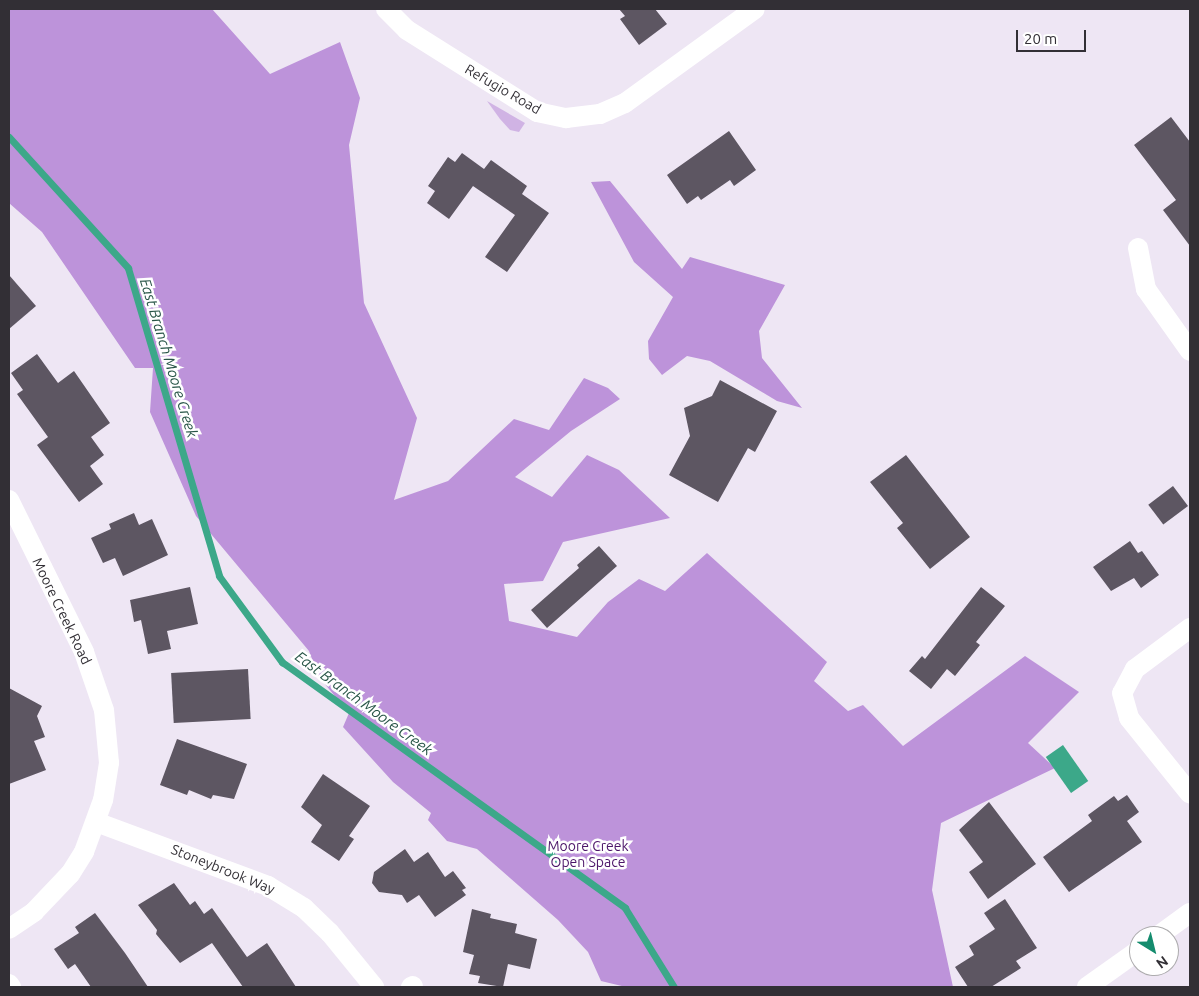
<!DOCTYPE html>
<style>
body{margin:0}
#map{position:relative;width:1199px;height:996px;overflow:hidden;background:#eee6f4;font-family:Ubuntu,sans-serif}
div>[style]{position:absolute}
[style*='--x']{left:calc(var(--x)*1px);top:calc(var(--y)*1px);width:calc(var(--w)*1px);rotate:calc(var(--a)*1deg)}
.green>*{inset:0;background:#d0b3e4}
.forest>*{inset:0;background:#bd93da}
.water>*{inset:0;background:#3ca889;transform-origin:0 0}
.stream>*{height:7px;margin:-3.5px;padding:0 3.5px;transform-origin:3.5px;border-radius:3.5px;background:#3ca889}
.building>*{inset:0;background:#5d5662;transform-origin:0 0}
.minor>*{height:20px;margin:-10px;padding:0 10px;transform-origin:10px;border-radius:10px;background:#fff}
span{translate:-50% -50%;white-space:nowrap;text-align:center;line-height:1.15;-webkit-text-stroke:5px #fff;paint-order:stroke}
.street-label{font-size:14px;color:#322f35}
.park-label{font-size:14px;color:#4c1569}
.water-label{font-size:15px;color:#295648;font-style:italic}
.frame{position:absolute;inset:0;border:10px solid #322f35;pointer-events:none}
.north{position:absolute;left:1129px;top:926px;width:50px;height:50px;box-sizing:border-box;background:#fff;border:1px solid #adacae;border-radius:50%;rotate:144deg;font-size:14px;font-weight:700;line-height:20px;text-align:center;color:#322f35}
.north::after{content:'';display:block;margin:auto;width:18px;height:22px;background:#158c6e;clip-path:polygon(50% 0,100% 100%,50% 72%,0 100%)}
.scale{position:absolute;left:1016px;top:30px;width:70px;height:22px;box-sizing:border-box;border:2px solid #322f35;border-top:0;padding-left:6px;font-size:15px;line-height:18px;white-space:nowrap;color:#322f35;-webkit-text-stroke:4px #fff;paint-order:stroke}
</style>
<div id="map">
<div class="green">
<i style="clip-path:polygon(487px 101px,525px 123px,519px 132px,510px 130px,500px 119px)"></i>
</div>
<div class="forest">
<i style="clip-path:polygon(9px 9px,212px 9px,270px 74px,340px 42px,360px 98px,349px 145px,364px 303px,417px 418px,394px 500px,448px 481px,514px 419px,549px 430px,584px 378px,608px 388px,620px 399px,571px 431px,515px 477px,552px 497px,587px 455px,619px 470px,670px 518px,563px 542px,543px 581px,504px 584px,509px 621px,577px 637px,608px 602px,639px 579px,665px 591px,707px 553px,827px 662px,814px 681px,848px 711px,863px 705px,903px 746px,1025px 656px,1079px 692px,1028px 743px,1055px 768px,941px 823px,932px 890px,953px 987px,626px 987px,601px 981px,588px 952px,558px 920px,477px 849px,447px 841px,428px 820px,431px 813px,393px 782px,343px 727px,349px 713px,319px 677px,309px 651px,196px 516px,150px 412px,153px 368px,135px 368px,42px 232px,9px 203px)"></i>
<i style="clip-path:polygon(610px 181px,682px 269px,690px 257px,785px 285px,759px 331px,762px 358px,802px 408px,777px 401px,710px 361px,687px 356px,662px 375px,649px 359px,648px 341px,673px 297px,634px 262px,591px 182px)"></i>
</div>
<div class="water">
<i style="left:1063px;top:745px;width:44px;height:21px;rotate:55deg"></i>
</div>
<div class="stream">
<i style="--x:9;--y:137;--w:177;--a:47.7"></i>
<i style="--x:128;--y:268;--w:321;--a:73.5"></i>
<i style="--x:219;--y:576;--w:107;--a:53.8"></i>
<i style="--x:282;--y:662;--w:422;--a:35.6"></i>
<i style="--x:625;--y:908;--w:93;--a:58.2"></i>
</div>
<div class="building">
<i style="clip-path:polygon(619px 9px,655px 9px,667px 24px,639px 45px,620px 19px,625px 16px)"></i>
<i style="clip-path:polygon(1171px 117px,1190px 142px,1190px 246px,1163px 210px,1176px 200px,1134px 145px)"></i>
<i style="clip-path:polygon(729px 131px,756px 170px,734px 186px,730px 180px,701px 200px,698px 196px,687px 204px,667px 175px)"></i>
<i style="clip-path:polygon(462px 153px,484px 169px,491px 160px,527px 186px,522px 194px,549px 213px,507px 272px,485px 257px,515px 215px,473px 186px,449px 219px,427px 203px,435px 191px,428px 186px,448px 157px,455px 162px)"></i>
<i style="clip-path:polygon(9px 275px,36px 306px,9px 329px)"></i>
<i style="clip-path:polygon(37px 354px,58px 383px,74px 371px,110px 423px,91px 437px,104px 455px,90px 466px,103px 484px,79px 502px,37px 445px,48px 437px,17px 394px,23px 390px,11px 373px)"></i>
<i style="clip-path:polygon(720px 380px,777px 411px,755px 452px,748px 448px,718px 502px,669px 475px,690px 436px,684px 408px,712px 396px)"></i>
<i style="clip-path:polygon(906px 455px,970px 537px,930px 569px,897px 528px,903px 523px,870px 482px)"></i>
<i style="left:1173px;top:486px;width:25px;height:31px;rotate:53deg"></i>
<i style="clip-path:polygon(134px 513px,139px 525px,152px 519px,168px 555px,123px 576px,115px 558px,103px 563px,91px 538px,111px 529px,109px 524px)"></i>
<i style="clip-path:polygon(1130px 541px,1138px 553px,1142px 551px,1159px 575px,1141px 588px,1134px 578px,1111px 591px,1093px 567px)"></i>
<i style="clip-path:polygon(599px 546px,617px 566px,547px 628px,531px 610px,579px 568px,577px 565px)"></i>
<i style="clip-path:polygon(190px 587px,198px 624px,167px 631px,171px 649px,148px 654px,141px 620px,134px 622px,130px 600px)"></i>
<i style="clip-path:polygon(981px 587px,1005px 606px,976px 642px,980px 645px,955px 676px,947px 669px,931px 689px,909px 671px,922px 656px,925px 659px)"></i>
<i style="left:248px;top:669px;width:50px;height:77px;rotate:87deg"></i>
<i style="clip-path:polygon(9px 688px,42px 706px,37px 716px,45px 737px,34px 741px,46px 770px,9px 784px)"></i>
<i style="clip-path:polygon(177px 739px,247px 764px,234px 799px,213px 795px,211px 799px,189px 790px,187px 795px,160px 785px)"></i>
<i style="clip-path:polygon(323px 774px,370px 806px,349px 836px,354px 839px,339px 861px,311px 842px,322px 825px,301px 807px)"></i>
<i style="clip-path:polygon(1127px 795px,1139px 812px,1127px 821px,1142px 842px,1069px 892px,1043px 857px,1092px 821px,1088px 815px,1114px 796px,1118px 801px)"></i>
<i style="clip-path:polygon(989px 802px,1036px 864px,988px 899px,969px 872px,983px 862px,959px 830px)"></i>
<i style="clip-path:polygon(405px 849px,414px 862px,428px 852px,445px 877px,453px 871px,466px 888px,462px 890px,466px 895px,435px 917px,419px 895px,407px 903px,402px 895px,379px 892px,372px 883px,374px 872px)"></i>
<i style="clip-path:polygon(174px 883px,190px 905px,195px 901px,204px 914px,212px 908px,247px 957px,267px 943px,296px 987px,243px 987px,212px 943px,180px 963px,156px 934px,157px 930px,138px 905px)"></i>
<i style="clip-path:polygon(1005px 899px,1037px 948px,1016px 961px,1021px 968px,991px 987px,968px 987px,955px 967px,974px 955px,969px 946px,995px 929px,984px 913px)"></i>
<i style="clip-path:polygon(472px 909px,491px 914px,490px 918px,517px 924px,515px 933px,537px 939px,530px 969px,508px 964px,503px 987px,478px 983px,480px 976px,469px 974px,474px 955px,463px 952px)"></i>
<i style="clip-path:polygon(95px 913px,125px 953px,148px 987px,91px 987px,75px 964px,68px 969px,54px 949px,79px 933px,75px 927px)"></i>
</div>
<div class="minor">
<i style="--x:386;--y:9;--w:30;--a:45"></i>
<i style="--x:407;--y:30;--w:154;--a:32.2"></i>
<i style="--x:537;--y:112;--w:30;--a:12"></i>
<i style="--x:566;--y:118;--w:34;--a:-7"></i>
<i style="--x:600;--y:114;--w:27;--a:-24"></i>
<i style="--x:625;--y:103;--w:160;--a:-35.9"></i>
<i style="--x:1138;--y:248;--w:42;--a:79"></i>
<i style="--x:1146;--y:289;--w:76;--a:54.6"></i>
<i style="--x:9;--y:500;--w:169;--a:63.7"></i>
<i style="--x:84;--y:652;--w:61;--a:71"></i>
<i style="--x:104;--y:710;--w:53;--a:84.6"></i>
<i style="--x:109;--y:763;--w:37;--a:99"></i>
<i style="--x:103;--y:800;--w:55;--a:110.1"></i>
<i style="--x:84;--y:852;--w:26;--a:122"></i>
<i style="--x:70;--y:874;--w:52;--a:133.5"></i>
<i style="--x:34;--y:912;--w:30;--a:146"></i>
<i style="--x:1190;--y:628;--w:69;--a:143.3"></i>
<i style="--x:1135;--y:669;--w:27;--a:118"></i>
<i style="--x:1122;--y:693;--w:26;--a:74"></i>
<i style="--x:1129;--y:718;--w:97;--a:51.2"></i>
<i style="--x:96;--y:822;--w:184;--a:20.4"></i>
<i style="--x:268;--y:886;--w:42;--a:31.4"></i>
<i style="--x:304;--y:908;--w:36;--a:44"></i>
<i style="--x:330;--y:933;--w:70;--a:50.8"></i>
<i style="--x:1158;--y:936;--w:39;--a:-36"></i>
<i style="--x:9;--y:984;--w:4;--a:56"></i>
<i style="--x:411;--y:987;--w:2;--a:-27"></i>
<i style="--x:1087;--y:987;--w:64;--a:-35.4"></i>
</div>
<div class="street-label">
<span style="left:503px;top:89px;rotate:30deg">Refugio Road</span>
<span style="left:62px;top:611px;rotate:64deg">Moore Creek Road</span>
<span style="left:223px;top:869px;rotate:22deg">Stoneybrook Way</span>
</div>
<div class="park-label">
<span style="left:588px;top:854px">Moore Creek<br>Open Space</span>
</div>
<div class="water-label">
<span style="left:169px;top:358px;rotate:73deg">East Branch Moore Creek</span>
<span style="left:364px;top:703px;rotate:36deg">East Branch Moore Creek</span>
</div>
<div class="frame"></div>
<div class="north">N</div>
<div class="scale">20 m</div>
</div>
